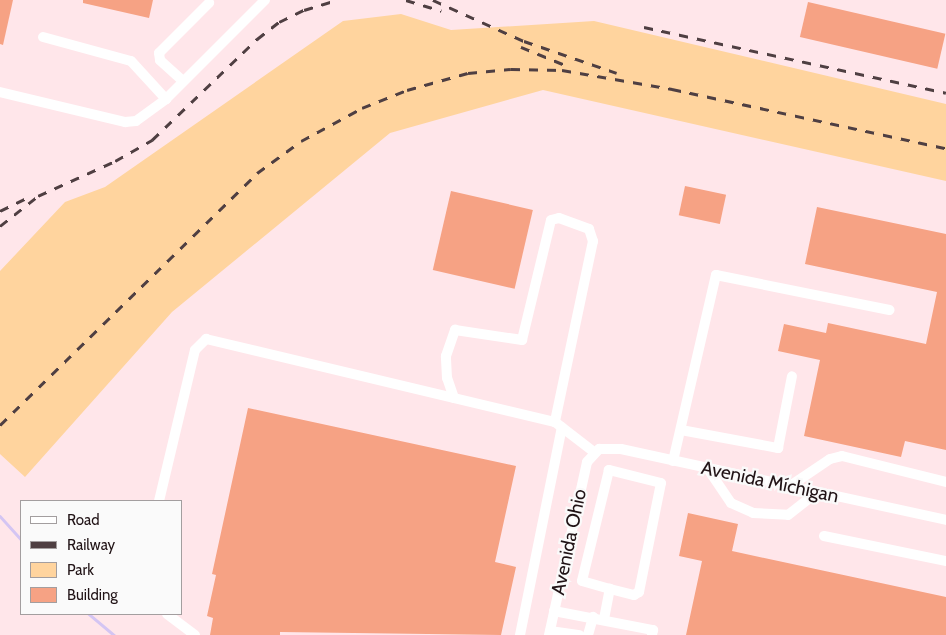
<!DOCTYPE html>
<meta charset="utf-8">
<style>
body{margin:0}
#map{position:relative;width:946px;height:635px;overflow:hidden;background:#ffe6ea;font-family:Cabin,sans-serif}
div>[style]{position:absolute}
[style*='--x']{left:calc(var(--x)*1px);top:calc(var(--y)*1px);width:calc(var(--w)*1px);rotate:calc(var(--a)*1deg)}
.green>*{inset:0;background:#ffd49e}
.stream>*{height:2.5px;margin:-1.25px;padding:0 1.25px;transform-origin:1.25px;border-radius:1.25px;background:#d4c5f3}
.building>*{inset:0;background:#f6a284;transform-origin:0 0}
.minor>*{height:10px;margin:-5px;padding:0 5px;transform-origin:5px;border-radius:5px;background:#fff}
.rail>*{height:2.5px;margin-top:-1.25px;transform-origin:0;background:repeating-linear-gradient(90deg,#4f3f42 0 9px,transparent 0 18px)}
span{translate:-50% -50%;white-space:nowrap;text-align:center;line-height:1.15;-webkit-text-stroke:4.5px #fafafa;paint-order:stroke}
.street-label{font-size:19px;color:#211316}
.legend{position:absolute;left:20px;top:500px;width:162px;height:115px;box-sizing:border-box;background:#fafafa;border:1px solid #a39e9f;margin:0;padding:6px 9px;list-style:none;font-size:15px;color:#211316}
.legend li{display:flex;align-items:center;gap:10px;height:25px}
.legend b{width:25px;border:1px solid #a39e9f}
</style>
<div id="map">
<div class="green">
<i style="clip-path:polygon(401px 14px,451px 30px,594px 21px,946px 104px,946px 181px,543px 90px,390px 133px,172px 312px,25px 477px,0 454px,0 271px,65px 202px,105px 187px,343px 21px)"></i>
</div>
<div class="stream">
<i style="--x:0;--y:516;--w:31;--a:48"></i>
<i style="--x:89;--y:614;--w:33;--a:40"></i>
</div>
<div class="building">
<i style="clip-path:polygon(0 0,13px 0,3px 45px,0 44px)"></i>
<i style="clip-path:polygon(83px 0,153px 0,149px 18px,83px 3px)"></i>
<i style="left:808px;top:2px;width:141px;height:36px;rotate:13deg"></i>
<i style="left:685px;top:186px;width:42px;height:30px;rotate:12deg"></i>
<i style="left:451px;top:191px;width:84px;height:81px;rotate:13deg"></i>
<i style="clip-path:polygon(817px 207px,946px 234px,946px 450px,905px 441px,901px 457px,804px 436px,820px 360px,778px 351px,784px 324px,826px 333px,828px 323px,926px 344px,937px 292px,805px 264px)"></i>
<i style="clip-path:polygon(248px 408px,516px 466px,495px 562px,516px 567px,501px 635px,280px 632px,280px 635px,210px 635px,213px 618px,207px 616px,216px 575px,212px 574px)"></i>
<i style="clip-path:polygon(688px 513px,738px 524px,732px 551px,946px 597px,946px 635px,686px 635px,702px 561px,679px 556px)"></i>
</div>
<div class="minor">
<i style="--x:43;--y:37;--w:91;--a:15.3"></i>
<i style="--x:131;--y:61;--w:52;--a:47.4"></i>
<i style="--x:183;--y:81;--w:31;--a:-138"></i>
<i style="--x:160;--y:60;--w:7;--a:-98"></i>
<i style="--x:159;--y:53;--w:71;--a:-45"></i>
<i style="--x:0;--y:92;--w:129;--a:13.5"></i>
<i style="--x:125;--y:122;--w:11;--a:-5"></i>
<i style="--x:136;--y:121;--w:37;--a:-36"></i>
<i style="--x:166;--y:99;--w:140;--a:-45"></i>
<i style="--x:454;--y:398;--w:21;--a:-109"></i>
<i style="--x:447;--y:378;--w:22;--a:-93"></i>
<i style="--x:446;--y:356;--w:28;--a:-71"></i>
<i style="--x:455;--y:330;--w:68;--a:8.5"></i>
<i style="--x:522;--y:340;--w:123;--a:-76.4"></i>
<i style="--x:551;--y:220;--w:8;--a:-14"></i>
<i style="--x:559;--y:218;--w:32;--a:20"></i>
<i style="--x:589;--y:229;--w:13;--a:72"></i>
<i style="--x:593;--y:241;--w:185;--a:101.9"></i>
<i style="--x:681;--y:430;--w:99;--a:10.5"></i>
<i style="--x:778;--y:448;--w:73;--a:-79"></i>
<i style="--x:673;--y:461;--w:191;--a:-77"></i>
<i style="--x:716;--y:275;--w:177;--a:11.4"></i>
<i style="--x:708;--y:469;--w:41;--a:55.9"></i>
<i style="--x:731;--y:503;--w:24;--a:24"></i>
<i style="--x:753;--y:513;--w:35;--a:3"></i>
<i style="--x:788;--y:515;--w:37;--a:-38"></i>
<i style="--x:790;--y:486;--w:48;--a:-34"></i>
<i style="--x:830;--y:459;--w:12;--a:-14"></i>
<i style="--x:842;--y:456;--w:107;--a:14"></i>
<i style="--x:159;--y:501;--w:155;--a:-76.6"></i>
<i style="--x:195;--y:350;--w:16;--a:-45"></i>
<i style="--x:206;--y:339;--w:359;--a:13.4"></i>
<i style="--x:555;--y:422;--w:49;--a:37.6"></i>
<i style="--x:824;--y:536;--w:125;--a:11.6"></i>
<i style="--x:554;--y:611;--w:101;--a:10.9"></i>
<i style="--x:653;--y:630;--w:5;--a:101"></i>
<i style="--x:167;--y:614;--w:35;--a:37"></i>
<i style="--x:604;--y:619;--w:31;--a:-79"></i>
<i style="--x:610;--y:589;--w:25;--a:14"></i>
<i style="--x:634;--y:595;--w:6;--a:-31"></i>
<i style="--x:639;--y:592;--w:111;--a:-78.6"></i>
<i style="--x:661;--y:483;--w:54;--a:-166"></i>
<i style="--x:609;--y:470;--w:114;--a:103.7"></i>
<i style="--x:582;--y:581;--w:29;--a:16"></i>
<i style="--x:550;--y:631;--w:30;--a:8"></i>
<i style="--x:520;--y:635;--w:212;--a:-78.6"></i>
<i style="--x:549;--y:635;--w:177;--a:-77.6"></i>
<i style="--x:587;--y:462;--w:18;--a:-47"></i>
<i style="--x:599;--y:449;--w:22;--a:0"></i>
<i style="--x:621;--y:449;--w:333;--a:12.3"></i>
<i style="--x:588;--y:635;--w:19;--a:-74"></i>
</div>
<div class="rail">
<i style="--x:406;--y:0;--w:37;--a:17"></i>
<i style="--x:433;--y:0;--w:100;--a:24.3"></i>
<i style="--x:524;--y:41;--w:98;--a:19"></i>
<i style="--x:644;--y:27;--w:309;--a:12.3"></i>
<i style="--x:521;--y:47;--w:53;--a:22.2"></i>
<i style="--x:0;--y:211;--w:32;--a:-26"></i>
<i style="--x:0;--y:226;--w:48;--a:-38.3"></i>
<i style="--x:38;--y:196;--w:85;--a:-24.4"></i>
<i style="--x:115;--y:161;--w:43;--a:-29.6"></i>
<i style="--x:152;--y:140;--w:146;--a:-43.9"></i>
<i style="--x:257;--y:39;--w:28;--a:-38"></i>
<i style="--x:279;--y:22;--w:28;--a:-26"></i>
<i style="--x:304;--y:10;--w:34;--a:-17"></i>
<i style="--x:0;--y:425;--w:360;--a:-44.4"></i>
<i style="--x:257;--y:173;--w:54;--a:-36"></i>
<i style="--x:301;--y:141;--w:69;--a:-28.4"></i>
<i style="--x:362;--y:108;--w:48;--a:-21.8"></i>
<i style="--x:407;--y:90;--w:63;--a:-15.6"></i>
<i style="--x:468;--y:73;--w:43;--a:-5.3"></i>
<i style="--x:511;--y:69;--w:51;--a:1.1"></i>
<i style="--x:562;--y:70;--w:112;--a:9.8"></i>
<i style="--x:672;--y:89;--w:280;--a:12.2"></i>
</div>
<div class="street-label">
<span style="left:770px;top:482px;rotate:12deg">Avenida Míchigan</span>
<span style="left:569px;top:542px;rotate:-78deg">Avenida Ohio</span>
</div>
<ul class="legend">
<li><b style="height:6px;background:#fff"></b>Road</li>
<li><b style="height:6px;background:#4f3f42"></b>Railway</li>
<li><b style="height:14px;background:#ffd49e"></b>Park</li>
<li><b style="height:14px;background:#f6a284"></b>Building</li>
</ul>
</div>
